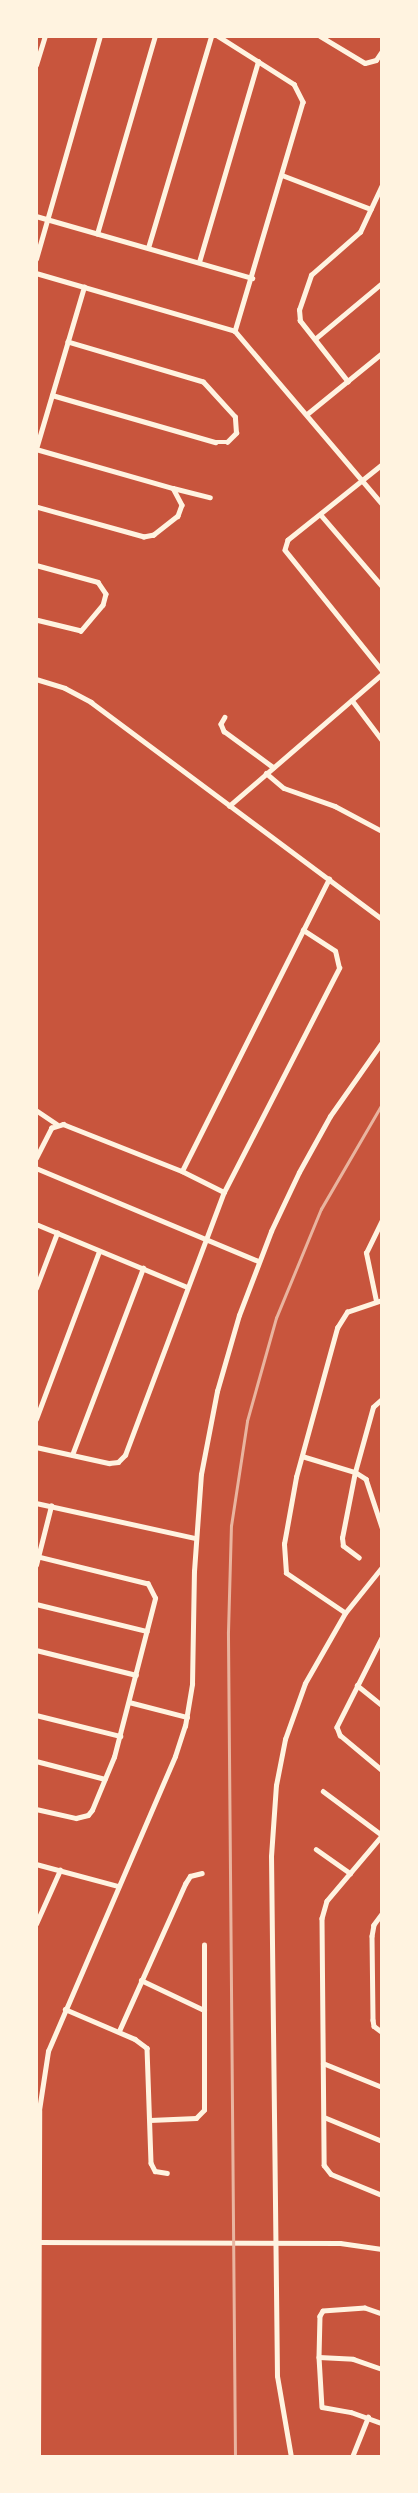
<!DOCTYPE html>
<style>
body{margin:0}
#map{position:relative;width:418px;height:2493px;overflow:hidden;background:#c8553d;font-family:"Sofia Sans Condensed",sans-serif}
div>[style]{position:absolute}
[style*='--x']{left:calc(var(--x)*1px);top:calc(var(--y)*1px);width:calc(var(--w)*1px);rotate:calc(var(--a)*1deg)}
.minor>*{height:4.5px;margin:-2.25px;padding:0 2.25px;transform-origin:2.25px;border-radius:2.25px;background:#fff3e0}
.tertiary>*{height:5px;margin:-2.5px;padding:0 2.5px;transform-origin:2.5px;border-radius:2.5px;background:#fff3e0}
.rail>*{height:2.5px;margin:-1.25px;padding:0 1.25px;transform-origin:1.25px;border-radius:1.25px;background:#e9b49f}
span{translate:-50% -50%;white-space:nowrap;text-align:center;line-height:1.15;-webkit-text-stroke:5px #fff3e0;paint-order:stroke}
.frame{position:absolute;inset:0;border:38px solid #fff3e0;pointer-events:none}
</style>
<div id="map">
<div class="minor">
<i style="--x:218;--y:36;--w:90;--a:32.3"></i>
<i style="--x:294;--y:84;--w:20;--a:63"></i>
<i style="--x:303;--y:102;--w:239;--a:106.5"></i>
<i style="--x:320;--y:36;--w:52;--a:31"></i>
<i style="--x:365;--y:63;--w:11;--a:-15"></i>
<i style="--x:376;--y:60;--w:11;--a:-56"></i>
<i style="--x:36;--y:65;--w:30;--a:-73"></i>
<i style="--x:282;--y:175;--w:95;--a:20.9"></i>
<i style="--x:36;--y:216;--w:225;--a:16"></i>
<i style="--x:97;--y:234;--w:206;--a:-73.7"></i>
<i style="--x:148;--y:248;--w:221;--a:-73.4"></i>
<i style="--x:36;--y:259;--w:232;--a:-74"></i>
<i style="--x:199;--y:262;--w:209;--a:-73.6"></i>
<i style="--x:36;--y:273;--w:207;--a:16.2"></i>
<i style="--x:235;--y:331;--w:227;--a:49.6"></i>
<i style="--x:315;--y:339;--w:87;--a:-39.9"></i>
<i style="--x:348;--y:382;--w:78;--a:-128.2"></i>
<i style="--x:300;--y:321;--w:11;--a:-95"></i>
<i style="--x:299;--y:310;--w:37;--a:-71"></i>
<i style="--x:311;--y:275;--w:65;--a:-41.3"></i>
<i style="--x:360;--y:232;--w:52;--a:-64.9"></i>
<i style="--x:52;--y:395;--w:170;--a:16.1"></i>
<i style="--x:215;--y:442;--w:12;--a:0"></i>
<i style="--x:227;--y:442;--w:13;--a:-45"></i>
<i style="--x:236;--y:433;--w:16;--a:-94"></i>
<i style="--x:235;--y:417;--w:47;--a:-132.4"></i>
<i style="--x:203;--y:382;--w:141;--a:-163.5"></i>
<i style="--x:307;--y:414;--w:97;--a:-39.1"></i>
<i style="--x:36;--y:449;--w:142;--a:15.9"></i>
<i style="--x:173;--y:488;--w:19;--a:62"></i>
<i style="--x:182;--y:505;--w:12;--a:110"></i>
<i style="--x:178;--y:516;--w:31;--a:142"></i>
<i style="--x:154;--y:535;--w:10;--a:169"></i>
<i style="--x:144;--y:537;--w:112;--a:-164.5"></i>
<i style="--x:36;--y:449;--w:169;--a:-73.5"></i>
<i style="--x:382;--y:465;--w:120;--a:141.4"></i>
<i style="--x:288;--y:540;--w:10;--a:107"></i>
<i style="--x:285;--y:550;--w:154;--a:51.1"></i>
<i style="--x:173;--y:488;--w:38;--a:14"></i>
<i style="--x:321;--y:515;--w:94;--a:49.3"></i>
<i style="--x:36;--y:565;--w:64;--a:15.3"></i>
<i style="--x:98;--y:582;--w:14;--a:56"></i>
<i style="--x:106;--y:594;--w:11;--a:105"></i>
<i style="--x:103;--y:605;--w:34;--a:130"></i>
<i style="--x:81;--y:631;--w:46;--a:-166.3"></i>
<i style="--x:36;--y:679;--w:30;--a:17"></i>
<i style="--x:65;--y:688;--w:30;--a:28"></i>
<i style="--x:91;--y:702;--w:363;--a:36.7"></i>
<i style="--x:352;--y:700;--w:50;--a:53.1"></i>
<i style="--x:225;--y:717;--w:8;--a:120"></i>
<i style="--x:221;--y:724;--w:8;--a:67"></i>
<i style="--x:224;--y:731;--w:61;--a:36.3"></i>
<i style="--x:266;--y:773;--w:23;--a:40"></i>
<i style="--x:284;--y:788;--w:54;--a:19.4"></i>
<i style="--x:335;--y:806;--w:53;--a:28"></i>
<i style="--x:229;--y:806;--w:202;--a:-40.8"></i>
<i style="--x:36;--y:1110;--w:25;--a:34"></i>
<i style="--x:36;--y:1158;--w:34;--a:-63"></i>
<i style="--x:51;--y:1128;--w:13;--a:-18"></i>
<i style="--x:63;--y:1124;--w:128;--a:21.6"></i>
<i style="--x:182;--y:1171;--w:47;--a:26.6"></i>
<i style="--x:36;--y:1168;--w:241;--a:22.7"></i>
<i style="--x:182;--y:1171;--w:327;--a:-63.3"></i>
<i style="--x:36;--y:1224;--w:164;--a:22.6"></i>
<i style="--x:36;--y:1288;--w:59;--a:-69.1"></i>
<i style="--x:376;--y:1301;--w:49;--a:-101.8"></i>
<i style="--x:366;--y:1253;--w:37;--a:-64"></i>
<i style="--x:36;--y:1419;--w:179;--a:-69.4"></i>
<i style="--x:36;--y:1447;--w:75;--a:12.4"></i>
<i style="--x:109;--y:1463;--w:9;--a:-6"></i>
<i style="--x:118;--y:1462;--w:10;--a:-45"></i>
<i style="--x:125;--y:1455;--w:281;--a:-69.4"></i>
<i style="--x:224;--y:1192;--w:252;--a:-62.8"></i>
<i style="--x:339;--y:968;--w:17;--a:-103"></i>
<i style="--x:335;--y:951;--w:38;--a:-147"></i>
<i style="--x:72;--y:1455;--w:200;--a:-69.2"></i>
<i style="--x:302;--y:1456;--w:55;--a:16.8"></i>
<i style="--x:355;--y:1472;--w:13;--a:32"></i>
<i style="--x:366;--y:1479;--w:51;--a:71.6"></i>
<i style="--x:36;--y:1503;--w:163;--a:12.4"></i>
<i style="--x:359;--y:1558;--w:20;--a:-143"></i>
<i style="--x:343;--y:1546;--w:8;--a:-97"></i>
<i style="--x:342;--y:1538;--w:67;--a:-78.9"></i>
<i style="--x:355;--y:1472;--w:67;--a:-74.5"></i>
<i style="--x:373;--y:1407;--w:12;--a:-42"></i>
<i style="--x:36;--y:1565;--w:61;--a:-75.7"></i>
<i style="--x:36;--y:1604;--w:114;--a:13.7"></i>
<i style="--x:345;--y:1613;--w:71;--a:-145.9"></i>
<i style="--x:286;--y:1573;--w:29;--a:-94"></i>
<i style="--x:284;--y:1544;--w:68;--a:-79.8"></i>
<i style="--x:296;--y:1477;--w:155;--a:-74.6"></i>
<i style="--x:337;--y:1328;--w:19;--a:-58"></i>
<i style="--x:347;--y:1312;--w:37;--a:-19"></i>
<i style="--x:382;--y:1638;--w:100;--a:116.8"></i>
<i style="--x:337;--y:1727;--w:9;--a:69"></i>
<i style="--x:340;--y:1735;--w:55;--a:39.8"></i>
<i style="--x:36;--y:1650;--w:103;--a:14"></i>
<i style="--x:357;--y:1685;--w:32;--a:39"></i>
<i style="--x:129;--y:1702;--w:60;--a:14.5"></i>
<i style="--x:36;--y:1715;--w:87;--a:14"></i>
<i style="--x:36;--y:1761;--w:71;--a:14.6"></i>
<i style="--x:323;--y:1791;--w:74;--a:36.7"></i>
<i style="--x:36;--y:1809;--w:41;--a:12.7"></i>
<i style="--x:76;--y:1818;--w:12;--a:-14"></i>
<i style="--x:88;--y:1815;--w:6;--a:-51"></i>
<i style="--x:92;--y:1810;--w:57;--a:-67.5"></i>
<i style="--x:114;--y:1757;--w:164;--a:-75.5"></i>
<i style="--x:155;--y:1598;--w:16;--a:-117"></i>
<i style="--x:148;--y:1584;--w:113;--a:-166.2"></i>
<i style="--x:382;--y:1836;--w:85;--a:130.2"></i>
<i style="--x:327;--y:1901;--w:18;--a:106"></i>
<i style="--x:322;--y:1918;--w:247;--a:89.5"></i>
<i style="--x:324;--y:2165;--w:11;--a:52"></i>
<i style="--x:331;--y:2174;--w:55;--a:22.4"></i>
<i style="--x:316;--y:1849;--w:42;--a:35.2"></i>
<i style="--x:36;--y:1864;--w:85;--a:15"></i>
<i style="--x:382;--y:1914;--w:14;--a:126"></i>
<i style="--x:374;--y:1925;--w:11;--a:100"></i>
<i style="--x:372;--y:1936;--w:84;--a:89.3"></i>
<i style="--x:373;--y:2020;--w:6;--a:81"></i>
<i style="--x:374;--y:2026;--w:10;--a:37"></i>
<i style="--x:36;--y:1924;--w:59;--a:-66"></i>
<i style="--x:141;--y:1980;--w:70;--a:25.5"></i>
<i style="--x:65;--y:2009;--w:76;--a:23.2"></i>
<i style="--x:135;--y:2039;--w:15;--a:37"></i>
<i style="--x:147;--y:2048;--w:115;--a:88"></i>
<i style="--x:151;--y:2163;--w:9;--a:63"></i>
<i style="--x:155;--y:2171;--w:12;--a:9"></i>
<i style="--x:119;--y:2031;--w:161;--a:-65.8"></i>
<i style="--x:185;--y:1884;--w:9;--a:-58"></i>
<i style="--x:190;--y:1876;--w:12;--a:-14"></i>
<i style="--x:323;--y:2063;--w:64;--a:22.1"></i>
<i style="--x:324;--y:2117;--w:63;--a:22.5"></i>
<i style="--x:150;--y:2120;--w:46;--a:-2.5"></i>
<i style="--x:196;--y:2118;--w:11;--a:-45"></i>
<i style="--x:204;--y:2110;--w:165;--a:-90"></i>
<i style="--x:382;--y:2314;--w:18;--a:-161"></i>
<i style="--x:365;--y:2308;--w:42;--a:175.9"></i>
<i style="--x:323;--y:2311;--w:6;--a:121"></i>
<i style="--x:320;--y:2316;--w:41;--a:91.4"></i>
<i style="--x:319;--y:2357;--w:50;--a:86.6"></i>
<i style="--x:322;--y:2407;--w:29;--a:10"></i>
<i style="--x:351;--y:2412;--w:33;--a:20"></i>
<i style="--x:319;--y:2357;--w:34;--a:3"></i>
<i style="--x:353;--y:2359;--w:31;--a:19"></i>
<i style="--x:352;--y:2457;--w:43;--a:-68.2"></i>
</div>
<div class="tertiary">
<i style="--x:37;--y:2242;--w:303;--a:0.2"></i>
<i style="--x:340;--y:2243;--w:42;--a:8.1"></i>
<i style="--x:38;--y:2457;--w:347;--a:-89.8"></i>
<i style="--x:39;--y:2110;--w:60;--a:-81.3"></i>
<i style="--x:48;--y:2051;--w:321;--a:-66.7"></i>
<i style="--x:175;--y:1756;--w:32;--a:-72"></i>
<i style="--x:185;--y:1726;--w:43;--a:-80.5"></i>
<i style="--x:192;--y:1684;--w:113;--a:-89"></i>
<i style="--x:194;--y:1571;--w:97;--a:-85.9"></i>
<i style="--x:201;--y:1474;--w:85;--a:-79.1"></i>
<i style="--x:217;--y:1391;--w:79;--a:-73.9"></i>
<i style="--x:239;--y:1315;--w:90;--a:-69.1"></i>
<i style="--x:271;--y:1231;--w:65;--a:-64.6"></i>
<i style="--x:299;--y:1172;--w:64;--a:-61"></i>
<i style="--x:330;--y:1116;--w:90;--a:-54.9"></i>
<i style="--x:291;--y:2457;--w:82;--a:-99.8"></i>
<i style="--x:277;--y:2376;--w:520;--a:-90.66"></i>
<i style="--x:271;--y:1856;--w:71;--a:-86"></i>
<i style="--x:276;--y:1785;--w:47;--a:-78.9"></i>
<i style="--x:285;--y:1739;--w:59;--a:-70.3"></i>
<i style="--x:305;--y:1683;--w:81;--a:-60.3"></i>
<i style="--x:345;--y:1613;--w:59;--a:-51.2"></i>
</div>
<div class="rail">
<i style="--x:235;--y:2457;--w:825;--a:-90.49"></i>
<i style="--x:228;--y:1632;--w:106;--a:-88.4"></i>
<i style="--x:231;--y:1526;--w:106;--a:-81.3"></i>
<i style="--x:247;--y:1421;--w:107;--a:-74.3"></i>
<i style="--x:276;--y:1318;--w:118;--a:-67.6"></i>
<i style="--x:321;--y:1209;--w:121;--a:-59.8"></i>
</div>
<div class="frame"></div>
</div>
